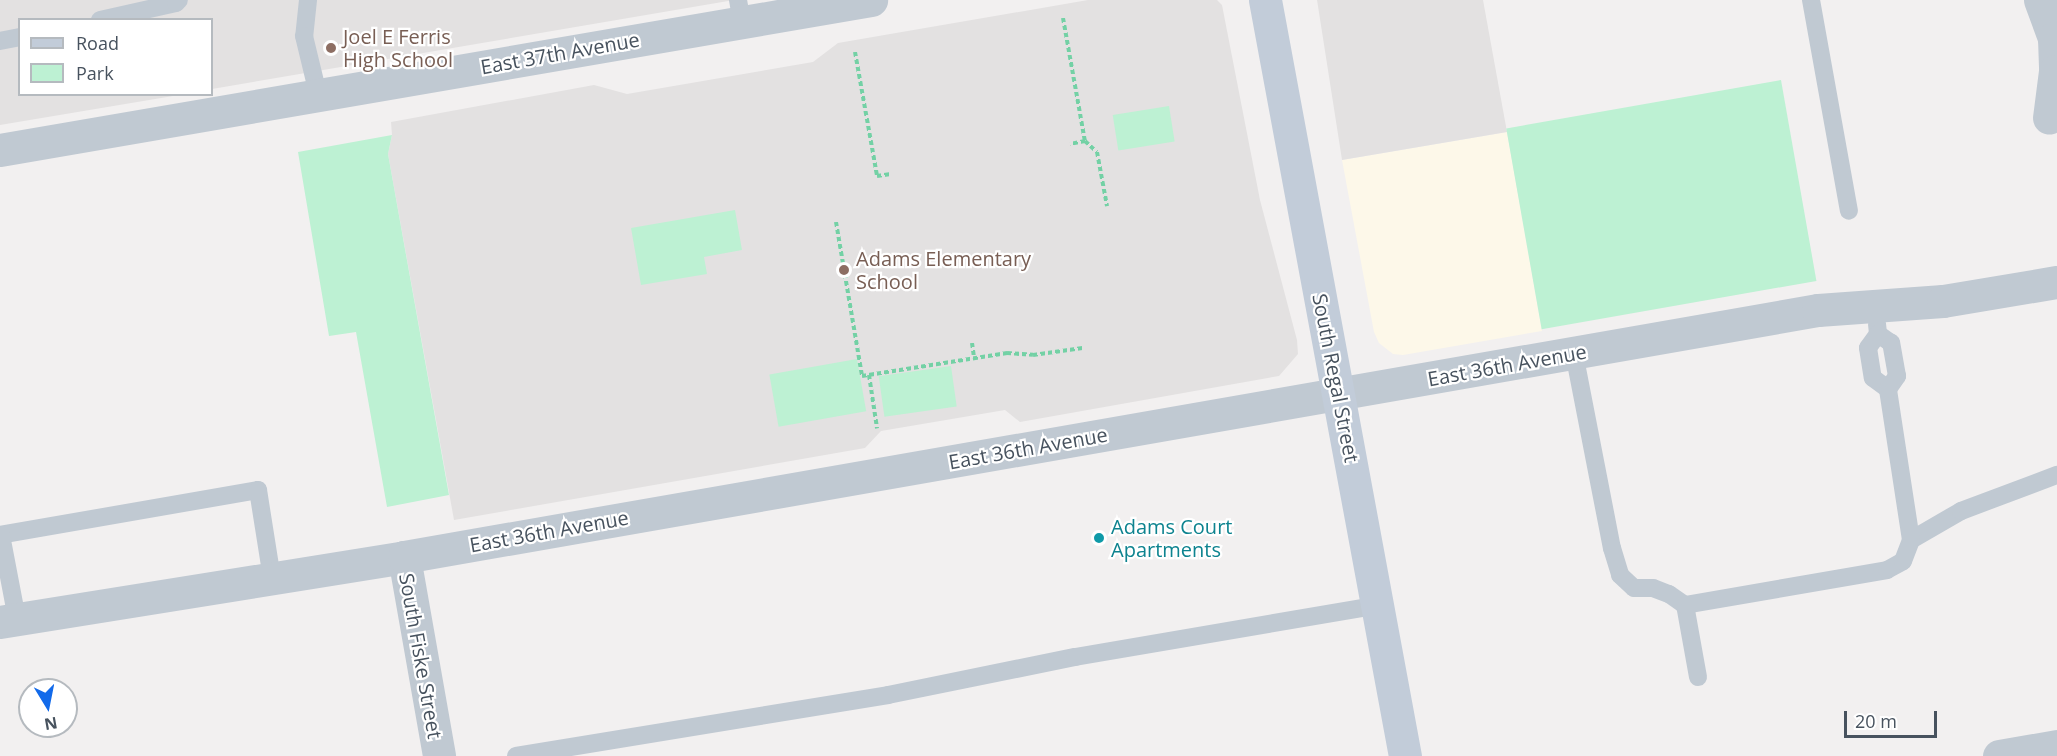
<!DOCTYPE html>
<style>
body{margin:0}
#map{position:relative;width:2057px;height:756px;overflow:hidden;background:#f2f0f0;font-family:"Open Sans",sans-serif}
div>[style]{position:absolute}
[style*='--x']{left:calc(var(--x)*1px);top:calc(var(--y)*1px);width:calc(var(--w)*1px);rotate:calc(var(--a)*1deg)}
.commercial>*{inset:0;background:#fdf8e9}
.education>*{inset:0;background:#e3e1e1}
.green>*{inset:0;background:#bdf1d3;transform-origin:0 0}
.path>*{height:4px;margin-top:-2px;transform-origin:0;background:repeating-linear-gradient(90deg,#73d1a5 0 4.5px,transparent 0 7.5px)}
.service>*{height:18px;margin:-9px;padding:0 9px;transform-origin:9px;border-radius:9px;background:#c0c9d2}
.minor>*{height:33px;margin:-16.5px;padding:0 16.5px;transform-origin:16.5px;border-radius:16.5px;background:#c0c9d2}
.tertiary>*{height:33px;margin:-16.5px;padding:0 16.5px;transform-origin:16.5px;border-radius:16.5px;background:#c0c9d2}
.secondary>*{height:33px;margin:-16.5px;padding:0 16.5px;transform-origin:16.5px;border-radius:16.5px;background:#c2ccd9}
.dots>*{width:16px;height:16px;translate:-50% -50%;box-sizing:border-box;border:3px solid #fff;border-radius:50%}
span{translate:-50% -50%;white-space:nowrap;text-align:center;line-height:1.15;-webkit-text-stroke:4.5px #fff;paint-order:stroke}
.education-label{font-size:20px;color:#785e54}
.left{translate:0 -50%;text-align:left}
.street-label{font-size:20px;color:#47525e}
.culture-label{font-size:20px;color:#0d838f}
.legend{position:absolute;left:18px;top:18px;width:195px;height:78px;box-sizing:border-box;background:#fff;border:2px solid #b5babf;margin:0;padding:8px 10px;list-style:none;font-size:18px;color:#47525e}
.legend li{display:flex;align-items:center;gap:12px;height:30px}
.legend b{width:30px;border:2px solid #b5babf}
.north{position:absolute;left:18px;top:678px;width:60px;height:60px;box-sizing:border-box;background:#fff;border:2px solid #b5babf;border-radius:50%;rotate:170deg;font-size:16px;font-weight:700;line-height:24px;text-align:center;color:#47525e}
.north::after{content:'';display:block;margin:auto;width:21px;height:27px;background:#126aea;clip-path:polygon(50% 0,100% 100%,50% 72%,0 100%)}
.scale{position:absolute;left:1844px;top:711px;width:93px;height:27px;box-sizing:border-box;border:3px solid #47525e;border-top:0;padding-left:8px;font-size:18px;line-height:21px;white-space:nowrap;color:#47525e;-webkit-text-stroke:4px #fff;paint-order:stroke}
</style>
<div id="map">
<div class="commercial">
<i style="clip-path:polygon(1507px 132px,1542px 331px,1403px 355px,1393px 354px,1379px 343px,1374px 332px,1342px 160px)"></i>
</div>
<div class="education">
<i style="clip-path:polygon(0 0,734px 0,212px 89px,212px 20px,20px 20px,20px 94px,179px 95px,0 125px)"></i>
<i style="clip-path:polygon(1088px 0,1217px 0,1222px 5px,1260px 200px,1297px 340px,1298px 354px,1279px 376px,1020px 422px,1005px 410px,881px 431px,865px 448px,454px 520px,388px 154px,392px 135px,391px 122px,594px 85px,627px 94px,813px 62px,838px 43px)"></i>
<i style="clip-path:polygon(1317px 0,1483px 0,1507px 132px,1342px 160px)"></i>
</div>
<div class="green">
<i style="left:1781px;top:80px;width:204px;height:279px;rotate:80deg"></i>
<i style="left:1169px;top:106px;width:36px;height:57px;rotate:81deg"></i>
<i style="clip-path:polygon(392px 135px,388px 154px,449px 495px,387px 507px,356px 332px,329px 336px,298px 152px)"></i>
<i style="clip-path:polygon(735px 210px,742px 250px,704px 257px,707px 274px,641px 285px,631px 228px)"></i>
<i style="left:857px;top:359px;width:53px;height:89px;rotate:80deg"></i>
<i style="left:951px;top:366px;width:41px;height:73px;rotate:82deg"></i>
</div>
<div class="path">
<i style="--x:1063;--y:18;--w:125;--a:79.9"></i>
<i style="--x:1085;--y:141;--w:15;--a:169"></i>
<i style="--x:855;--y:52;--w:126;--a:79.9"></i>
<i style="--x:877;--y:176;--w:14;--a:-8"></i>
<i style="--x:1085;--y:141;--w:16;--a:43"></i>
<i style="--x:1097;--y:152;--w:55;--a:79.5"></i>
<i style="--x:836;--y:222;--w:156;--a:80.4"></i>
<i style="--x:862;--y:376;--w:147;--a:-9"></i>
<i style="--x:1007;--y:353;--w:26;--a:4"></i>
<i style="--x:1033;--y:355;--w:50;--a:-8"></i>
<i style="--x:972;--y:343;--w:15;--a:82"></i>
<i style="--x:869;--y:375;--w:54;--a:81.4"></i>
</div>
<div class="service">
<i style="--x:308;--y:0;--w:36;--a:96"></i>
<i style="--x:304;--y:36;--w:60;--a:76.4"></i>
<i style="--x:738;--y:0;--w:22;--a:80"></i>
<i style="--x:1811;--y:0;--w:214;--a:79.8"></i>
<i style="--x:100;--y:20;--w:78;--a:-12.6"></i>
<i style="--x:176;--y:3;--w:4;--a:-45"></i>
<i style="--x:0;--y:41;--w:20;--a:-11"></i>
<i style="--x:1877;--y:324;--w:10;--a:84"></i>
<i style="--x:1878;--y:334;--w:17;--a:126"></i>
<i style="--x:1868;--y:348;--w:30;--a:81"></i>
<i style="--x:1873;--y:378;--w:19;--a:36"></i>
<i style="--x:1574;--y:353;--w:199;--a:79"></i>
<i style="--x:1612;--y:548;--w:28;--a:73"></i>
<i style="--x:1620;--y:575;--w:19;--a:43"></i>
<i style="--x:1634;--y:588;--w:19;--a:0"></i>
<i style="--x:1653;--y:588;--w:17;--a:21"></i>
<i style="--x:1669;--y:594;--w:19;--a:35"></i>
<i style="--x:0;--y:535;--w:262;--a:-9.9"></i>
<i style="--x:258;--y:490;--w:89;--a:81"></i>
<i style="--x:1;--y:535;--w:86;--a:79.2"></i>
<i style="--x:1911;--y:540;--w:58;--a:-30.1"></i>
<i style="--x:1961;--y:511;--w:103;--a:-20.6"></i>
<i style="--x:1698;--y:677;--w:73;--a:-100.2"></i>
<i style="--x:1685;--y:605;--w:205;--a:-9.8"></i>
<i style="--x:1887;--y:570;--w:18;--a:-29"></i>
<i style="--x:1903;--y:561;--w:22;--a:-69"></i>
<i style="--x:1911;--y:540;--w:153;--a:-98.7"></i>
<i style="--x:1888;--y:389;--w:16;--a:-55"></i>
<i style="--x:1897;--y:376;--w:34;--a:-100"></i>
<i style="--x:1891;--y:343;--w:16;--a:-145"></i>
<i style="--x:516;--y:756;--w:377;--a:-9.3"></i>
<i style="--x:888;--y:695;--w:191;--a:-11.5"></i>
<i style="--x:1075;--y:657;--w:307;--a:-9.7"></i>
</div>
<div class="minor">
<i style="--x:2040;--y:0;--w:40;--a:69.8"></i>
<i style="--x:2054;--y:38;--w:33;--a:88"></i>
<i style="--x:2055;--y:71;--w:47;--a:97.3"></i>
<i style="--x:404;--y:557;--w:202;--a:80"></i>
<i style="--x:0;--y:622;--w:409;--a:-9.1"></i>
<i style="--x:404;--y:557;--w:1435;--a:-9.91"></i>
<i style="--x:1818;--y:310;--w:125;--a:-4.1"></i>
<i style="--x:1943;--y:301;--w:116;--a:-9.5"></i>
<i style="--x:1999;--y:756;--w:59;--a:-9.8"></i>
</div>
<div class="tertiary">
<i style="--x:0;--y:150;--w:884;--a:-9.77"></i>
</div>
<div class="secondary">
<i style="--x:1265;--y:0;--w:769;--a:79.51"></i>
</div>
<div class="dots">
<i style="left:331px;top:48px;background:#8d6e63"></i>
<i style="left:844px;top:270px;background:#8d6e63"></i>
<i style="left:1099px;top:538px;background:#0f9aa8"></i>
</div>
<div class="education-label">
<span class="left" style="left:343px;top:48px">Joel E Ferris<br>High School</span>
<span class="left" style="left:856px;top:270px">Adams Elementary<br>School</span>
</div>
<div class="street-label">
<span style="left:560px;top:53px;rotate:-10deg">East 37th Avenue</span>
<span style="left:1507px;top:365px;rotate:-10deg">East 36th Avenue</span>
<span style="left:1336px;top:378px;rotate:79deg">South Regal Street</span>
<span style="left:1028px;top:448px;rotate:-10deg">East 36th Avenue</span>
<span style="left:549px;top:531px;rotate:-10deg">East 36th Avenue</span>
<span style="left:421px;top:656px;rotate:80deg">South Fiske Street</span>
</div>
<div class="culture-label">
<span class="left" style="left:1111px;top:538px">Adams Court<br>Apartments</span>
</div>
<ul class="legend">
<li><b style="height:8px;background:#c2ccd9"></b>Road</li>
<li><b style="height:16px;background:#bdf1d3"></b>Park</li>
</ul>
<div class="north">N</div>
<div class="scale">20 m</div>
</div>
